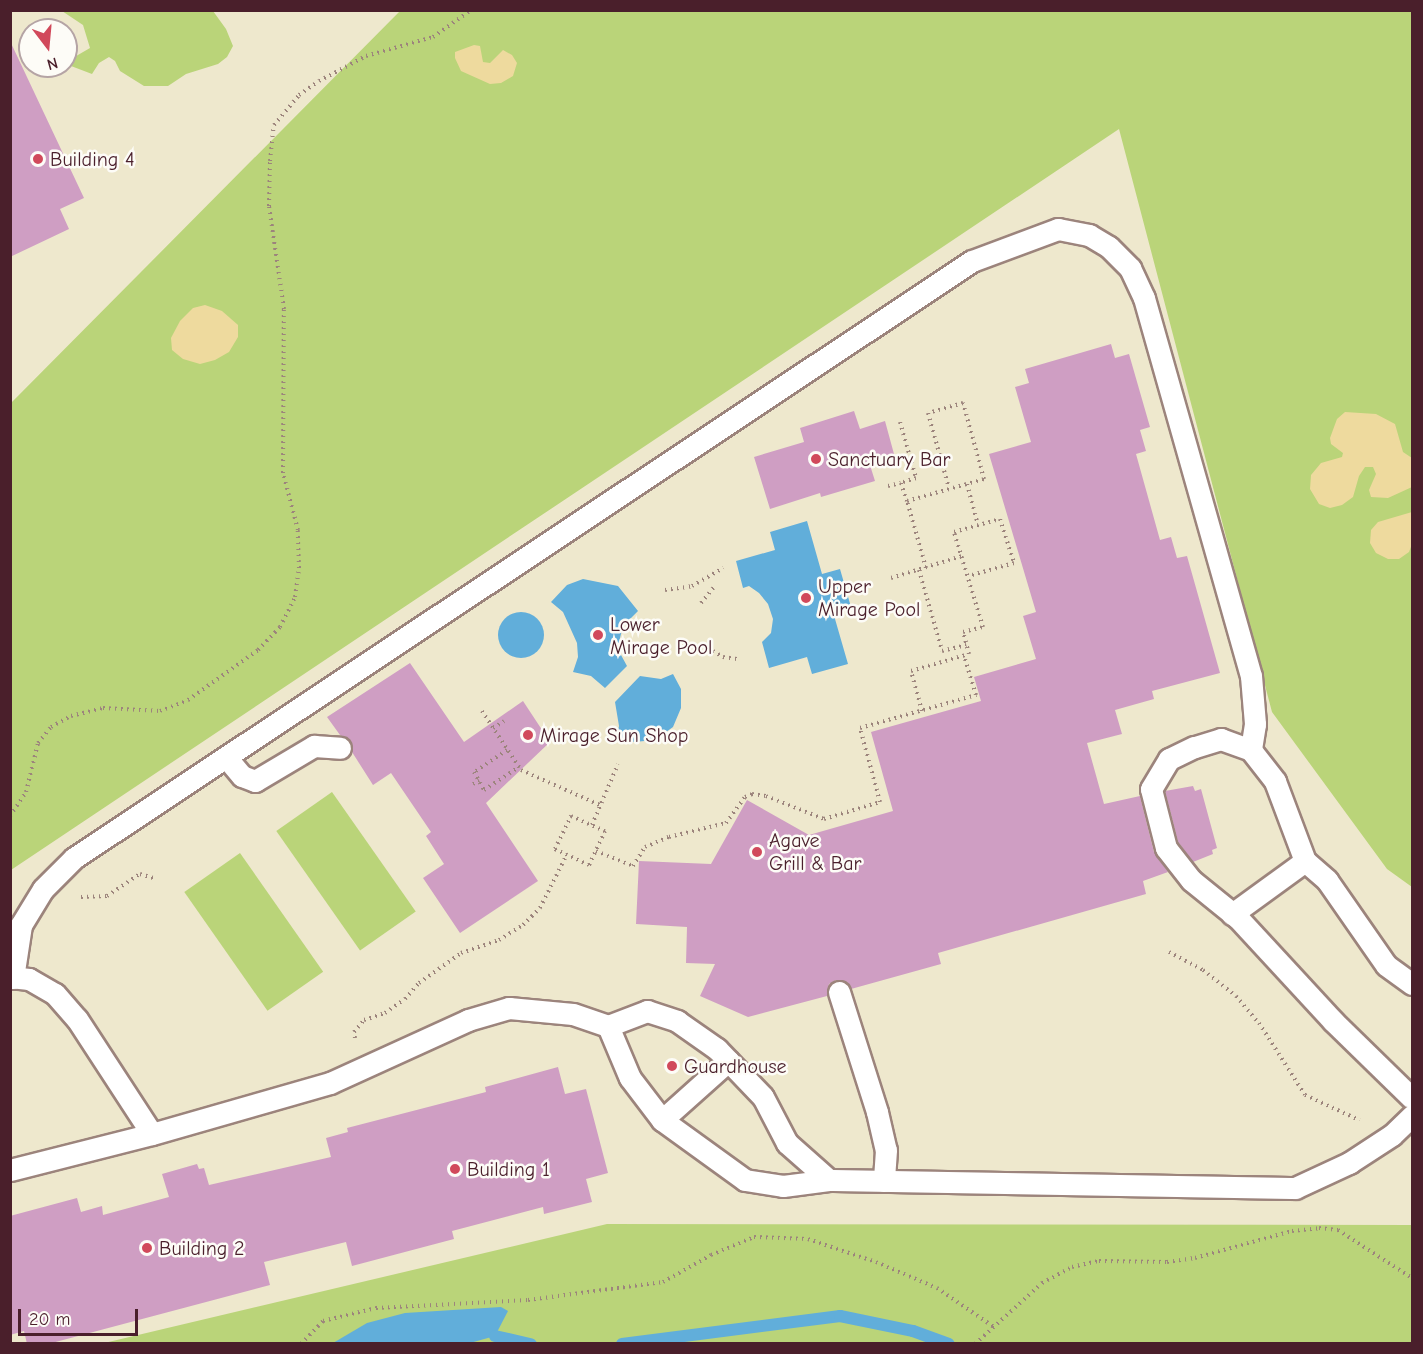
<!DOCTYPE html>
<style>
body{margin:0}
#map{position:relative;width:1423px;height:1354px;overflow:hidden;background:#eee8cd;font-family:"Comic Neue",sans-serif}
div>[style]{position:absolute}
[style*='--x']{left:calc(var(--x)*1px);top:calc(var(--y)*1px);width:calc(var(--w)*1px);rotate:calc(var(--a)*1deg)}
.green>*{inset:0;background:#bad479;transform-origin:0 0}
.sand>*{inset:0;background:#eeda9e}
.water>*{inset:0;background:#61aeda}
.round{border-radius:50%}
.stream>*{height:12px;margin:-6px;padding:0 6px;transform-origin:6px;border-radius:6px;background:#61aeda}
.building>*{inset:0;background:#cf9ec3}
.path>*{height:4px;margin-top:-2px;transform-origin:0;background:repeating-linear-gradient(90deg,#9c847c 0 1.5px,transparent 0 6px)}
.roads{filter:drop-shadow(2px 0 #9c847c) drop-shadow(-2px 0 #9c847c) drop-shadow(0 2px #9c847c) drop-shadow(0 -2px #9c847c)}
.service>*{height:21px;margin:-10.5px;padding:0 10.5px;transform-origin:10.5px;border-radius:10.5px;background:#fff}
.dots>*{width:16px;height:16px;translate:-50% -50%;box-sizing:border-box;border:3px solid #fdfcf7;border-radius:50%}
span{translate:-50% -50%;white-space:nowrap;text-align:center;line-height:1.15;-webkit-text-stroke:5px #fdfcf7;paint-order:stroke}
.poi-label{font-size:20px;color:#4a1f2b}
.left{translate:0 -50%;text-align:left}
.frame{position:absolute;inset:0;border:12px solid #4a1f2b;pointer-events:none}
.north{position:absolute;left:18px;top:18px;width:60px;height:60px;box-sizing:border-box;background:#fdfcf7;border:2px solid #b5a4a5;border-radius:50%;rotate:164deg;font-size:16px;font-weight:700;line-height:24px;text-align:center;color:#4a1f2b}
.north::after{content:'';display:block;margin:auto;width:21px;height:27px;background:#d1495b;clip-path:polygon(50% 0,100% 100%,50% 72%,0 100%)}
.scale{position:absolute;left:18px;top:1309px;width:120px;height:27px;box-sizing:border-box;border:3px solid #4a1f2b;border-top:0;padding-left:8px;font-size:18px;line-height:21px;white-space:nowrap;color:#4a1f2b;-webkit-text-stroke:4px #fdfcf7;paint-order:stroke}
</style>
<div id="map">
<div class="green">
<i style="clip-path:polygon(62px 11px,213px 11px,226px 29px,233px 46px,227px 57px,218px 64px,186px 74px,168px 86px,144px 86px,120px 71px,115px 61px,109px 57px,99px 63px,92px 74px,71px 66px,71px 59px,90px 48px,83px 25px)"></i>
<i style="clip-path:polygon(400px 11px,1412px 11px,1412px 887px,1387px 869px,1272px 712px,1119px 129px,11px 870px,11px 403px)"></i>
<i style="left:332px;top:792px;width:146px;height:68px;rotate:55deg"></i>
<i style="left:240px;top:853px;width:145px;height:68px;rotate:55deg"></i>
<i style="clip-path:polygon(607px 1224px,1412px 1225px,1412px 1343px,100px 1344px)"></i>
</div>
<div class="sand">
<i style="clip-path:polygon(474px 45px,480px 46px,483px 62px,490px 63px,503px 50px,512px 55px,517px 63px,513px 76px,501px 83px,490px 84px,461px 71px,455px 58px,455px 52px)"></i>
<i style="clip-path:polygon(205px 305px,222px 311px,238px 325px,238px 337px,229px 352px,215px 360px,200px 364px,183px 359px,172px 350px,171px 338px,180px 321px,193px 308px)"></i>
<i style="clip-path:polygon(1345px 412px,1376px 414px,1395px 424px,1403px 452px,1412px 458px,1412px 487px,1388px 498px,1371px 497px,1369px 490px,1376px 474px,1373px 467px,1365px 467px,1359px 476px,1353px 497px,1342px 505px,1330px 508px,1319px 504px,1310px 489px,1311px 475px,1321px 463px,1342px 457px,1343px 453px,1331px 444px,1330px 438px,1337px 419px)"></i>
<i style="clip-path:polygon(1412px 512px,1412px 544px,1409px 552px,1399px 559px,1388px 559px,1376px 553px,1370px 543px,1371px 530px,1378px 522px)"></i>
</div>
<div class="water">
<i style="clip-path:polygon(807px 521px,822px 574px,840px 569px,851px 607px,833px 612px,848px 664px,812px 674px,807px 657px,769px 668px,762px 642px,771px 633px,773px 619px,768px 604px,759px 593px,749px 586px,743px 588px,736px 561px,775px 550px,770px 532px)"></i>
<i style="clip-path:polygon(583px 579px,618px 586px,638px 611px,623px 626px,619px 642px,621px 655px,627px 666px,605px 688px,591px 676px,573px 672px,578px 657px,577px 643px,563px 612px,551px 602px,567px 585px)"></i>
<i class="round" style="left:498px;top:612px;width:46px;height:46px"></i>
<i style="clip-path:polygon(673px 674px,681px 689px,681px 708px,673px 727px,655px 740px,634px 742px,617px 736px,619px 726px,615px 702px,640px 676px,661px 679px)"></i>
<i style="clip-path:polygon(501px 1307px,508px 1311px,495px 1336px,470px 1343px,333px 1343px,367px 1323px,405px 1313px)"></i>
</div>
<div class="stream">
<i style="--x:495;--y:1336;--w:37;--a:13"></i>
<i style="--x:622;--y:1344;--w:220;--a:-7.3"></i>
<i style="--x:840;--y:1316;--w:75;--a:11.6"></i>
<i style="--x:913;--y:1331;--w:38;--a:20"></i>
</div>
<div class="building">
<i style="clip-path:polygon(10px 41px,84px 198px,60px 209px,69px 229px,10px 257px)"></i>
<i style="clip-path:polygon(1111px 344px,1115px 358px,1129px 354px,1150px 427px,1140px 430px,1146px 451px,1136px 454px,1160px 540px,1171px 537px,1177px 558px,1187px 556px,1220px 673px,1152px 691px,1154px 699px,1115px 710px,1122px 734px,1087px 743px,1104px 804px,1140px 796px,1154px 852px,1168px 872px,1143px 881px,1146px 894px,938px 953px,941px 964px,851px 989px,847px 982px,836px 980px,829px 984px,827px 996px,748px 1017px,700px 996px,715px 964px,686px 963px,687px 927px,636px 924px,639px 861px,711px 864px,747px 800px,809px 835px,893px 811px,871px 732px,981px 701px,974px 677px,1036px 659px,1023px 616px,1036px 612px,989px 454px,1031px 442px,1015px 387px,1029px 383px,1025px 369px)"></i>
<i style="clip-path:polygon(854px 411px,860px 429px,885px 421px,894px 454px,869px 462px,875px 481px,821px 497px,820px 493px,770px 509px,754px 457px,804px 442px,800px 428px)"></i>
<i style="clip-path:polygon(410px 663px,464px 742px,523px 701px,550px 742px,486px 803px,538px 881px,460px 933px,423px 878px,444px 864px,426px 836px,431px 832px,391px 773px,373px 785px,352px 752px,351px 742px,340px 735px,327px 717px)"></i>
<i style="clip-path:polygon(1193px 786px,1195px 791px,1201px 789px,1217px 848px,1212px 850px,1213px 854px,1193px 862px,1178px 842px,1165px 791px)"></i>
<i style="clip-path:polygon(558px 1067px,565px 1094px,586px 1089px,608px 1173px,586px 1179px,592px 1202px,544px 1214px,543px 1207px,452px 1231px,454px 1239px,352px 1266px,346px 1242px,264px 1262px,270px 1285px,48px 1344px,27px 1344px,24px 1331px,10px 1335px,10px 1216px,77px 1198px,81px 1212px,102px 1206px,103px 1215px,169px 1197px,162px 1174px,197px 1164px,199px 1169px,204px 1168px,209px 1185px,331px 1157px,326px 1138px,348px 1132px,347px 1128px,486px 1092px,485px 1087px)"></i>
</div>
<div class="path">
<i style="--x:900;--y:422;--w:58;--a:74.1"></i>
<i style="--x:916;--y:478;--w:16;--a:162"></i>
<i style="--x:901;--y:483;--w:19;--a:72"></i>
<i style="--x:967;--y:484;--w:42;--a:75"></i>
<i style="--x:888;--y:486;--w:13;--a:-13"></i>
<i style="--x:926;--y:568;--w:70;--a:-105.8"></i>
<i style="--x:907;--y:501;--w:80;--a:-15.9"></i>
<i style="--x:984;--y:479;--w:79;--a:-105.4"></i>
<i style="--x:963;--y:403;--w:36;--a:164"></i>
<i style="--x:928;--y:413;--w:78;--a:74.4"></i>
<i style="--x:919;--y:570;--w:84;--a:74.1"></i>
<i style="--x:942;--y:651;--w:25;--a:-14"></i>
<i style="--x:891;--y:578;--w:74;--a:-17.2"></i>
<i style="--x:665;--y:590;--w:27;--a:-8"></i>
<i style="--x:692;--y:586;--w:36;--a:-30"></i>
<i style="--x:701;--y:603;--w:22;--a:-51"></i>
<i style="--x:713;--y:651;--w:12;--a:31"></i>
<i style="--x:723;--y:657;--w:14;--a:8"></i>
<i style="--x:482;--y:711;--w:71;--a:56.5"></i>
<i style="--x:521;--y:770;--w:86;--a:23.9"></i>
<i style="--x:922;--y:711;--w:41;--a:-105.4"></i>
<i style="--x:911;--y:671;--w:60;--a:-16.3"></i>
<i style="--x:969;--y:654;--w:23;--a:-105"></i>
<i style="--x:963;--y:632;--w:21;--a:-14"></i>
<i style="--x:983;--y:627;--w:99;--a:-107"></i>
<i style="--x:954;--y:532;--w:48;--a:-15.8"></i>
<i style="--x:1000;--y:519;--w:46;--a:72.3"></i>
<i style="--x:1014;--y:563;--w:47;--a:163.9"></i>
<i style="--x:493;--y:728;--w:13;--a:-32"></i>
<i style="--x:507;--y:750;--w:40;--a:146"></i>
<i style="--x:474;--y:772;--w:21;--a:61"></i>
<i style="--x:484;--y:790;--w:42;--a:-33.3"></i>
<i style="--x:473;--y:784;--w:7;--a:-27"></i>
<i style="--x:10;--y:816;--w:29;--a:-56"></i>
<i style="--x:26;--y:792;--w:50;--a:-76.2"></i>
<i style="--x:38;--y:743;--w:21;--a:-51"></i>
<i style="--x:51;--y:727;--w:23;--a:-29"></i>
<i style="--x:71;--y:716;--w:33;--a:-14"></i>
<i style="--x:103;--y:708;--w:57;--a:3"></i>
<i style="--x:160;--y:711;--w:30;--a:-21"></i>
<i style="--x:188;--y:700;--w:86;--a:-35.5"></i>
<i style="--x:258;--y:650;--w:32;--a:-46"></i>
<i style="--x:280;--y:627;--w:34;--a:-63"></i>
<i style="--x:295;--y:597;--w:29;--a:-82"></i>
<i style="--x:299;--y:568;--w:38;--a:-92"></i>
<i style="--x:298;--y:530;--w:59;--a:-104.7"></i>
<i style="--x:283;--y:473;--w:164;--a:-89.7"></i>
<i style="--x:284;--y:309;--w:104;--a:-98.3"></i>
<i style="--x:269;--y:206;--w:45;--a:-88.7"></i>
<i style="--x:270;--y:161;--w:36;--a:-84"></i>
<i style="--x:274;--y:125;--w:39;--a:-50"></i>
<i style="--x:299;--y:95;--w:24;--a:-35"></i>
<i style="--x:319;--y:81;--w:53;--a:-28"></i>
<i style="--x:366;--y:56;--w:70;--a:-15.8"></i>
<i style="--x:433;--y:37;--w:47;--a:-35.4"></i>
<i style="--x:571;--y:816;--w:37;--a:24"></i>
<i style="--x:605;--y:831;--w:38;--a:115"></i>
<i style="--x:589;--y:865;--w:38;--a:-155"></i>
<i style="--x:555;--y:849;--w:37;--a:-64"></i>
<i style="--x:592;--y:825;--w:66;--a:-66.9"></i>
<i style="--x:596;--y:851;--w:40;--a:22"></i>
<i style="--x:633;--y:866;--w:22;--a:-58"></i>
<i style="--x:645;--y:847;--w:26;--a:-23"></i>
<i style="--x:669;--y:837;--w:59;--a:-13.8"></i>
<i style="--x:726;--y:823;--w:32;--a:-54"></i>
<i style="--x:745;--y:797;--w:8;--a:-23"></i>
<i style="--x:752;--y:794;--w:14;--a:8"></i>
<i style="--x:766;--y:796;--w:62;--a:21.6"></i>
<i style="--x:824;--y:819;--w:59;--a:-16.9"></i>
<i style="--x:880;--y:802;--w:77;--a:-105.1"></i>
<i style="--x:860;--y:728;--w:121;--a:-15.9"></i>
<i style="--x:976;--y:695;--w:41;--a:-107.1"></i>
<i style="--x:81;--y:897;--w:26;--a:-2"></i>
<i style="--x:107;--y:896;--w:40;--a:-34"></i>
<i style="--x:140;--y:874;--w:17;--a:17"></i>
<i style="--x:1169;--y:952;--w:38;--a:28"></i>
<i style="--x:1203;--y:970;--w:42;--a:38.2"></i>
<i style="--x:1236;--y:996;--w:35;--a:50"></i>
<i style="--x:1259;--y:1023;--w:85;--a:57.4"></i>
<i style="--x:1305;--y:1095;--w:60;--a:24.8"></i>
<i style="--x:355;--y:1038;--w:6;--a:-99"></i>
<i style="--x:354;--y:1032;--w:16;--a:-50"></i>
<i style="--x:364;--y:1020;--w:22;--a:-18"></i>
<i style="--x:385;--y:1013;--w:24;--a:-35"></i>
<i style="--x:405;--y:999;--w:21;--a:-49"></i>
<i style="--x:419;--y:983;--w:52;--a:-35.5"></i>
<i style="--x:461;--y:953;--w:40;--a:-18.9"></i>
<i style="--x:499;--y:940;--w:28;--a:-32"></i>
<i style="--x:523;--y:925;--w:24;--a:-45"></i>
<i style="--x:540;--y:908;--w:60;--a:-63.4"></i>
<i style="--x:301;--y:1344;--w:32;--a:-46"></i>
<i style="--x:323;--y:1321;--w:55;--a:-13.8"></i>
<i style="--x:376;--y:1308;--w:152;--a:-3"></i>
<i style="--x:528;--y:1300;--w:136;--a:-7.6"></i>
<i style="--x:663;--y:1282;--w:55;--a:-29.4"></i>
<i style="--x:711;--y:1255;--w:47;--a:-22.7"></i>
<i style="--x:754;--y:1237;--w:54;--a:2.1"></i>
<i style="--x:808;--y:1239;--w:72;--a:18.7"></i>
<i style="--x:876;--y:1262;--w:66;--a:23.1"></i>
<i style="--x:937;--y:1288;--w:69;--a:34.4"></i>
<i style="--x:975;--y:1344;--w:91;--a:-42.3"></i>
<i style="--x:1042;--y:1283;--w:34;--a:-28"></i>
<i style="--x:1072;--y:1267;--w:28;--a:-13"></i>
<i style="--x:1099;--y:1261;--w:68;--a:0.8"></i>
<i style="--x:1167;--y:1262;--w:28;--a:-8"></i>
<i style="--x:1195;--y:1258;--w:101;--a:-15.6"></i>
<i style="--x:1292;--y:1231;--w:27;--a:-6"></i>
<i style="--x:1319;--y:1228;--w:19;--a:6"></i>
<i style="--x:1338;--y:1230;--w:88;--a:33"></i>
</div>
<div class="roads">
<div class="service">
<i style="--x:226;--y:757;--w:25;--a:50"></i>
<i style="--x:242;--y:776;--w:14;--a:21"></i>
<i style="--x:255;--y:781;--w:69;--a:-30.7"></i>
<i style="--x:314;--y:746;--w:26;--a:4"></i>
<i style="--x:1232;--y:914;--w:90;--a:-36"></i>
<i style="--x:10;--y:977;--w:19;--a:6"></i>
<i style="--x:29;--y:979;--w:30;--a:30"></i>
<i style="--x:55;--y:994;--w:33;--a:49"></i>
<i style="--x:77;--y:1019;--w:137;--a:56.9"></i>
<i style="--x:13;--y:978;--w:54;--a:-81.4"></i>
<i style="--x:21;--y:925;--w:42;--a:-58.6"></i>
<i style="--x:43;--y:889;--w:44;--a:-45"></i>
<i style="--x:74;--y:858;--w:1078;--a:-33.62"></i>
<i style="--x:972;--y:261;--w:92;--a:-20.4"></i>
<i style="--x:1058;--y:229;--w:32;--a:11"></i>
<i style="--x:1089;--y:235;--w:23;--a:31"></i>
<i style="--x:1109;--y:247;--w:30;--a:45"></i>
<i style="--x:1130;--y:268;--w:33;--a:65"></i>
<i style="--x:1144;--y:298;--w:393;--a:74.2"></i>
<i style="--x:1251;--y:676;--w:48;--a:85.2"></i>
<i style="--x:1255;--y:724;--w:26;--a:99"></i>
<i style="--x:1412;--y:984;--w:32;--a:-144"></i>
<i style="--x:1386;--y:965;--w:103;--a:-124.8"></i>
<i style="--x:1327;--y:880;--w:29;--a:-139"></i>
<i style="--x:1305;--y:861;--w:85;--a:-110.6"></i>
<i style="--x:1275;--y:781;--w:39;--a:-128"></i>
<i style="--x:1251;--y:750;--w:32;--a:-160"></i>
<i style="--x:1221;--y:739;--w:28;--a:163"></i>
<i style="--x:1194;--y:747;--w:28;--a:154"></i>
<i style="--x:1169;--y:759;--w:35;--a:121"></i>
<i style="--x:1151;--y:789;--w:61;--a:75.7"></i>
<i style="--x:1166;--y:848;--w:41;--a:52"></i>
<i style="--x:1191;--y:880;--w:60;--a:39"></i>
<i style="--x:1238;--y:918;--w:140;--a:47.3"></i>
<i style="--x:1333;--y:1021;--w:110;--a:44.3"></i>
<i style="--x:839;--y:992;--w:126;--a:72.4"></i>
<i style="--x:877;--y:1112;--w:39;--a:77"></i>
<i style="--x:886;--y:1150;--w:31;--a:94"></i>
<i style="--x:608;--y:1026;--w:56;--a:67.1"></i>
<i style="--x:630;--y:1078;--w:53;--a:52.7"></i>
<i style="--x:662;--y:1120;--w:102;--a:35.9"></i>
<i style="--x:745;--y:1180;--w:38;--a:9"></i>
<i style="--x:783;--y:1186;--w:46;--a:-7.4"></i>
<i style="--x:829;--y:1180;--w:466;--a:1"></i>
<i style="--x:1295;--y:1188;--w:60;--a:-24.8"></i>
<i style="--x:1349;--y:1163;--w:51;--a:-33.1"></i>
<i style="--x:1392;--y:1135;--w:28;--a:-44"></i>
<i style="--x:662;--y:1120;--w:89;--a:-41.8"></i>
<i style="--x:10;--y:1170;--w:146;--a:-14.2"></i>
<i style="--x:152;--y:1134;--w:185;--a:-16"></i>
<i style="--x:330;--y:1083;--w:152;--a:-24.5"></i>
<i style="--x:468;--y:1020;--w:43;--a:-16.3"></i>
<i style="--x:509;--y:1008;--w:64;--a:5.4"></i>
<i style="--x:573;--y:1014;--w:37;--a:19"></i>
<i style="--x:608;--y:1026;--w:42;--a:-21"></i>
<i style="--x:647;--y:1011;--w:32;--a:18"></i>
<i style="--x:677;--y:1021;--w:49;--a:35"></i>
<i style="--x:717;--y:1049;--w:66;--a:46.2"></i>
<i style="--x:763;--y:1097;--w:52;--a:62.4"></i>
<i style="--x:787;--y:1143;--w:56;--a:41.4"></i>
</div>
</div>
<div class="dots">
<i style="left:38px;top:159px;background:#d1495b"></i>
<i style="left:816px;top:459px;background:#d1495b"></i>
<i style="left:806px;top:598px;background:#d1495b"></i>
<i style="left:598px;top:635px;background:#d1495b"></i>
<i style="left:528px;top:735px;background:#d1495b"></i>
<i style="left:757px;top:852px;background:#d1495b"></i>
<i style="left:672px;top:1066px;background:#d1495b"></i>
<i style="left:455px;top:1169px;background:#d1495b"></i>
<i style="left:147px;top:1248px;background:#d1495b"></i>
</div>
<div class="poi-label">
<span class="left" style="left:50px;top:159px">Building 4</span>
<span class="left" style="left:828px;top:459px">Sanctuary Bar</span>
<span class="left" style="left:818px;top:598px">Upper<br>Mirage Pool</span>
<span class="left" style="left:610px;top:636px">Lower<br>Mirage Pool</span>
<span class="left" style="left:540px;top:735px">Mirage Sun Shop</span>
<span class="left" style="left:769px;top:852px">Agave<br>Grill &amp; Bar</span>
<span class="left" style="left:684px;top:1066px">Guardhouse</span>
<span class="left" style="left:467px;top:1169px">Building 1</span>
<span class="left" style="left:159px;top:1248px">Building 2</span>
</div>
<div class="frame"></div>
<div class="north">N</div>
<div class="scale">20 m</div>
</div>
